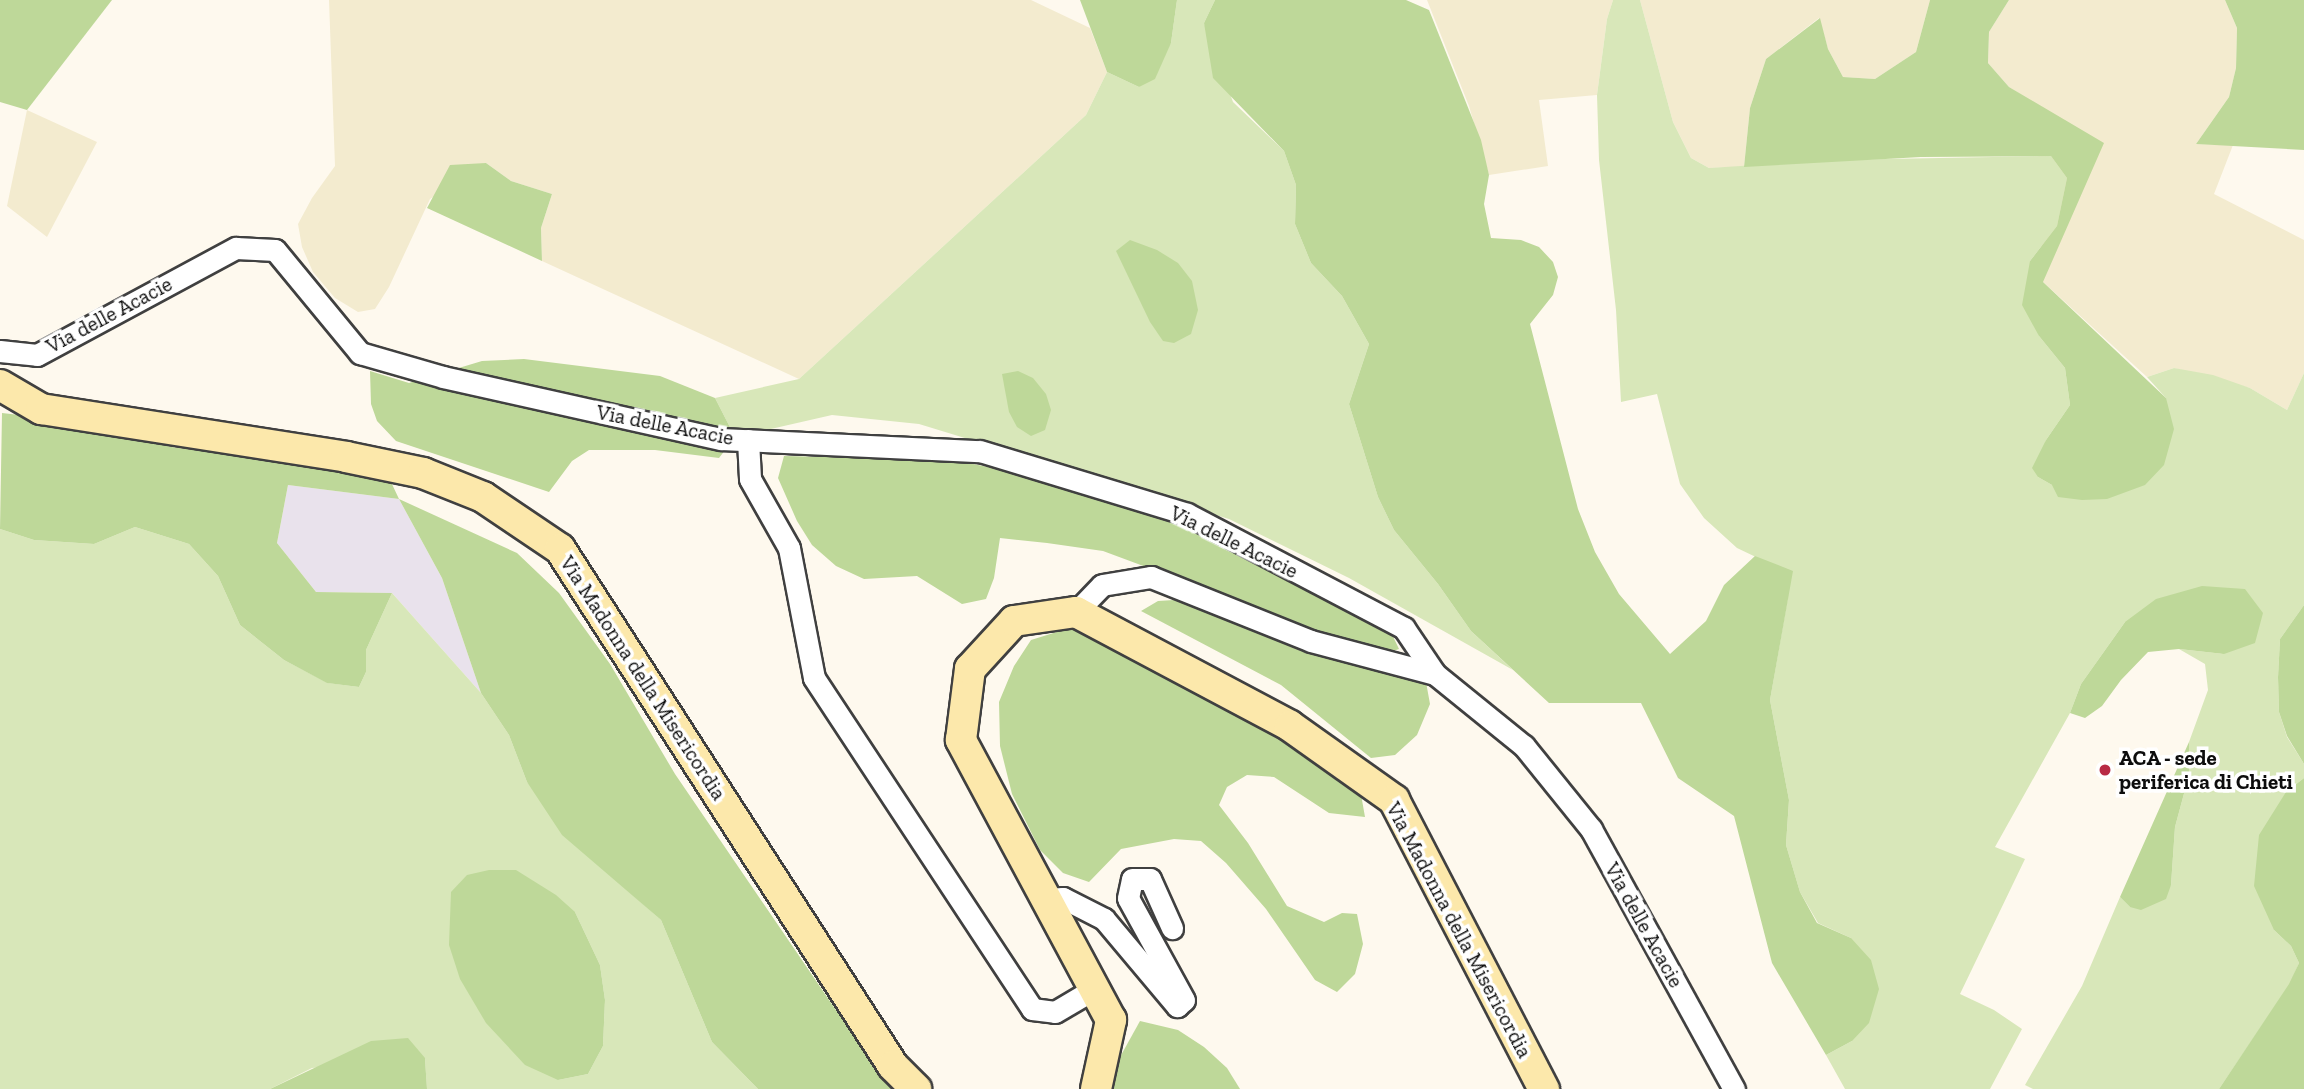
<!DOCTYPE html>
<style>
body{margin:0}
#map{position:relative;width:2304px;height:1089px;overflow:hidden;background:#fef9ee;font-family:"Zilla Slab",serif}
div>[style]{position:absolute}
[style*='--x']{left:calc(var(--x)*1px);top:calc(var(--y)*1px);width:calc(var(--w)*1px);rotate:calc(var(--a)*1deg)}
.industrial>*{inset:0;background:#e9e2ec}
.farmland>*{inset:0;background:#f3ebcf}
.green>*{inset:0;background:#d8e7b9}
.forest>*{inset:0;background:#bed899}
.roads{filter:drop-shadow(2px 0 #404040) drop-shadow(-2px 0 #404040) drop-shadow(0 2px #404040) drop-shadow(0 -2px #404040)}
.street>*{height:21px;margin:-10.5px;padding:0 10.5px;transform-origin:10.5px;border-radius:10.5px;background:#fff}
.secondary>*{height:30px;margin:-15px;padding:0 15px;transform-origin:15px;border-radius:15px;background:#fce8ab}
.dots>*{width:19px;height:19px;translate:-50% -50%;box-sizing:border-box;border:4px solid #fff;border-radius:50%}
span{translate:-50% -50%;white-space:nowrap;text-align:center;line-height:1.15;-webkit-text-stroke:7px #fff;paint-order:stroke}
.street-label{font-size:21px;color:#0d0d0d}
.poi-label{font-size:21px;color:#0d0d0d;font-weight:700}
.left{translate:0 -50%;text-align:left}
</style>
<div id="map">
<div class="industrial">
<i style="clip-path:polygon(288px 485px,399px 499px,442px 578px,481px 693px,392px 593px,316px 592px,277px 543px)"></i>
</div>
<div class="farmland">
<i style="clip-path:polygon(329px 0,1031px 0,1090px 28px,1107px 72px,1086px 115px,799px 379px,542px 261px,541px 228px,552px 194px,511px 181px,486px 163px,430px 199px,389px 287px,375px 309px,358px 312px,335px 298px,313px 272px,302px 247px,298px 224px,312px 198px,335px 166px)"></i>
<i style="clip-path:polygon(1427px 0,1613px 0,1607px 19px,1597px 95px,1539px 100px,1548px 166px,1489px 175px,1469px 106px)"></i>
<i style="clip-path:polygon(1640px 0,1930px 0,1916px 52px,1875px 79px,1843px 77px,1828px 49px,1819px 18px,1766px 59px,1750px 108px,1744px 167px,1709px 168px,1691px 158px,1673px 122px)"></i>
<i style="clip-path:polygon(2009px 0,2225px 0,2237px 28px,2236px 68px,2229px 97px,2196px 144px,2233px 145px,2214px 194px,2304px 240px,2304px 373px,2287px 410px,2250px 388px,2174px 368px,2147px 377px,2043px 282px,2036px 104px,2009px 87px,1988px 63px,1989px 32px)"></i>
<i style="clip-path:polygon(27px 110px,97px 142px,47px 237px,7px 206px)"></i>
</div>
<div class="green">
<i style="clip-path:polygon(1177px 0,1215px 0,1204px 23px,1233px 102px,1284px 151px,1296px 185px,1295px 224px,1311px 263px,1342px 296px,1369px 344px,1349px 404px,1378px 497px,1394px 530px,1438px 584px,1471px 631px,1513px 670px,1349px 578px,1229px 519px,919px 424px,832px 415px,735px 437px,715px 398px,799px 379px,1086px 115px,1107px 72px,1139px 87px,1171px 43px)"></i>
<i style="clip-path:polygon(1613px 0,1640px 0,1673px 122px,1691px 158px,1709px 168px,1832px 160px,2051px 156px,2067px 178px,2057px 226px,2030px 261px,2039px 336px,2065px 368px,2070px 405px,2046px 440px,2038px 477px,2052px 485px,2166px 398px,2147px 377px,2174px 368px,2213px 375px,2250px 388px,2287px 410px,2304px 373px,2304px 605px,2280px 639px,2278px 677px,2279px 712px,2287px 737px,2304px 764px,2304px 778px,2286px 792px,2274px 930px,2291px 946px,2299px 963px,2290px 984px,2219px 1089px,2033px 1089px,2025px 1085px,2082px 986px,2120px 897px,2130px 907px,2171px 885px,2175px 827px,2189px 775px,2189px 742px,2208px 690px,2205px 664px,2179px 649px,2224px 654px,2125px 622px,2081px 684px,2070px 713px,1995px 847px,2025px 859px,1960px 994px,1994px 1010px,2022px 1029px,1990px 1089px,1845px 1089px,1826px 1055px,1852px 1041px,1851px 938px,1818px 923px,1800px 892px,1786px 845px,1789px 800px,1770px 700px,1788px 597px,1779px 568px,1737px 548px,1704px 518px,1680px 484px,1657px 394px,1621px 402px,1616px 310px,1599px 160px,1597px 95px,1607px 19px)"></i>
<i style="clip-path:polygon(evenodd,135px 527px,189px 544px,218px 576px,240px 625px,284px 660px,328px 683px,359px 687px,366px 672px,366px 650px,392px 593px,481px 693px,509px 735px,527px 782px,617px 881px,661px 920px,712px 1042px,758px 1089px,427px 1089px,425px 1058px,312px 1068px,270px 1089px,0 1089px,0 529px,34px 540px,94px 544px,135px 527px,575px 912px,600px 965px,605px 1000px,603px 1046px,588px 1074px,558px 1080px,575px 912px)"></i>
</div>
<div class="forest">
<i style="clip-path:polygon(0 0,112px 0,27px 110px,0 102px)"></i>
<i style="clip-path:polygon(1080px 0,1177px 0,1171px 43px,1155px 79px,1139px 87px,1107px 72px)"></i>
<i style="clip-path:polygon(1215px 0,1406px 0,1429px 10px,1481px 140px,1489px 175px,1484px 204px,1491px 238px,1521px 240px,1539px 247px,1553px 262px,1558px 277px,1553px 295px,1530px 324px,1578px 509px,1595px 552px,1619px 594px,1670px 654px,1706px 621px,1724px 585px,1755px 556px,1793px 571px,1770px 700px,1789px 800px,1786px 845px,1800px 892px,1817px 923px,1851px 938px,1871px 960px,1879px 989px,1869px 1023px,1852px 1041px,1826px 1055px,1772px 963px,1734px 816px,1678px 778px,1641px 703px,1549px 703px,1471px 631px,1438px 584px,1394px 530px,1378px 497px,1349px 404px,1369px 344px,1342px 296px,1311px 263px,1295px 224px,1296px 185px,1284px 151px,1213px 78px,1204px 23px)"></i>
<i style="clip-path:polygon(1930px 0,2009px 0,1989px 32px,1988px 63px,2009px 87px,2104px 143px,2043px 282px,2166px 398px,2174px 429px,2164px 465px,2145px 485px,2107px 499px,2082px 500px,2058px 497px,2052px 485px,2038px 477px,2032px 468px,2046px 440px,2070px 405px,2065px 368px,2039px 336px,2022px 305px,2030px 261px,2057px 226px,2067px 178px,2051px 156px,1921px 157px,1744px 167px,1750px 108px,1766px 59px,1820px 18px,1828px 49px,1843px 77px,1875px 79px,1916px 52px)"></i>
<i style="clip-path:polygon(2225px 0,2304px 0,2304px 150px,2196px 144px,2229px 97px,2236px 68px,2237px 28px)"></i>
<i style="clip-path:polygon(486px 163px,511px 181px,552px 194px,541px 228px,542px 261px,427px 208px,450px 165px)"></i>
<i style="clip-path:polygon(1130px 240px,1157px 250px,1178px 263px,1192px 281px,1198px 310px,1191px 334px,1174px 343px,1163px 341px,1150px 322px,1116px 251px)"></i>
<i style="clip-path:polygon(524px 359px,660px 376px,715px 398px,735px 437px,719px 458px,655px 450px,589px 450px,572px 461px,549px 492px,396px 441px,377px 421px,371px 404px,370px 371px,409px 383px,482px 361px)"></i>
<i style="clip-path:polygon(1018px 371px,1033px 378px,1046px 394px,1051px 410px,1045px 430px,1031px 436px,1017px 427px,1009px 412px,1002px 374px)"></i>
<i style="clip-path:polygon(2px 413px,28px 416px,172px 447px,284px 462px,391px 482px,399px 499px,517px 553px,559px 593px,610px 664px,675px 774px,838px 1013px,896px 1089px,758px 1089px,712px 1042px,661px 920px,562px 835px,527px 782px,509px 735px,481px 693px,442px 578px,399px 499px,288px 485px,277px 543px,316px 592px,392px 593px,366px 650px,366px 672px,359px 687px,327px 683px,284px 660px,240px 625px,218px 576px,189px 544px,135px 527px,94px 544px,34px 540px,0 529px)"></i>
<i style="clip-path:polygon(784px 456px,953px 460px,1003px 470px,1151px 513px,1304px 582px,1388px 626px,1399px 649px,1387px 653px,1337px 638px,1103px 551px,1047px 543px,1000px 538px,994px 578px,986px 599px,962px 604px,917px 576px,864px 579px,836px 566px,812px 545px,797px 521px,778px 478px)"></i>
<i style="clip-path:polygon(2202px 586px,2245px 589px,2263px 613px,2255px 643px,2224px 654px,2179px 649px,2148px 652px,2121px 680px,2102px 706px,2085px 718px,2070px 713px,2081px 684px,2125px 622px,2156px 599px)"></i>
<i style="clip-path:polygon(1174px 600px,1244px 618px,1426px 682px,1430px 704px,1417px 735px,1395px 755px,1371px 758px,1281px 685px,1141px 611px,1158px 601px)"></i>
<i style="clip-path:polygon(2304px 605px,2304px 764px,2287px 736px,2279px 712px,2278px 677px,2280px 639px)"></i>
<i style="clip-path:polygon(1076px 626px,1114px 635px,1359px 783px,1365px 817px,1329px 813px,1274px 777px,1247px 775px,1227px 787px,1219px 805px,1248px 843px,1287px 906px,1324px 922px,1342px 913px,1357px 914px,1363px 944px,1355px 974px,1337px 992px,1315px 980px,1266px 909px,1226px 863px,1201px 841px,1174px 839px,1121px 849px,1089px 882px,1063px 873px,1040px 850px,1012px 794px,1000px 746px,999px 702px,1014px 666px,1031px 640px)"></i>
<i style="clip-path:polygon(2189px 742px,2189px 775px,2175px 827px,2171px 885px,2166px 899px,2141px 910px,2130px 907px,2120px 897px)"></i>
<i style="clip-path:polygon(2304px 778px,2304px 1089px,2219px 1089px,2289px 984px,2299px 963px,2291px 946px,2274px 930px,2254px 886px,2259px 835px,2286px 792px)"></i>
<i style="clip-path:polygon(489px 870px,516px 870px,556px 895px,575px 912px,600px 965px,605px 1000px,603px 1046px,588px 1074px,558px 1080px,525px 1065px,486px 1023px,460px 979px,449px 945px,451px 892px,467px 875px)"></i>
<i style="clip-path:polygon(1140px 1021px,1178px 1030px,1204px 1047px,1227px 1068px,1240px 1089px,1110px 1089px,1120px 1057px)"></i>
<i style="clip-path:polygon(408px 1038px,425px 1058px,427px 1089px,270px 1089px,371px 1041px)"></i>
</div>
<div class="roads">
<div class="street">
<i style="--x:0;--y:351;--w:37;--a:6"></i>
<i style="--x:37;--y:355;--w:226;--a:-28.3"></i>
<i style="--x:236;--y:248;--w:39;--a:3"></i>
<i style="--x:275;--y:250;--w:134;--a:50.5"></i>
<i style="--x:360;--y:353;--w:86;--a:16.1"></i>
<i style="--x:443;--y:377;--w:285;--a:12.6"></i>
<i style="--x:721;--y:439;--w:259;--a:2.7"></i>
<i style="--x:980;--y:451;--w:216;--a:16.9"></i>
<i style="--x:1187;--y:514;--w:245;--a:27.7"></i>
<i style="--x:1404;--y:628;--w:55;--a:56"></i>
<i style="--x:748;--y:440;--w:39;--a:87"></i>
<i style="--x:750;--y:479;--w:79;--a:60.5"></i>
<i style="--x:789;--y:548;--w:132;--a:79.1"></i>
<i style="--x:814;--y:678;--w:396;--a:56.6"></i>
<i style="--x:1032;--y:1009;--w:23;--a:7"></i>
<i style="--x:1055;--y:1012;--w:45;--a:-30.5"></i>
<i style="--x:1076;--y:612;--w:37;--a:-46"></i>
<i style="--x:1102;--y:585;--w:50;--a:-9.3"></i>
<i style="--x:1151;--y:577;--w:172;--a:21.8"></i>
<i style="--x:1311;--y:641;--w:128;--a:14.9"></i>
<i style="--x:1435;--y:674;--w:114;--a:39"></i>
<i style="--x:1524;--y:746;--w:107;--a:51.1"></i>
<i style="--x:1591;--y:829;--w:297;--a:61.2"></i>
<i style="--x:1046;--y:899;--w:17;--a:-3"></i>
<i style="--x:1063;--y:898;--w:46;--a:27.1"></i>
<i style="--x:1104;--y:919;--w:114;--a:50"></i>
<i style="--x:1177;--y:1006;--w:9;--a:-41"></i>
<i style="--x:1184;--y:1000;--w:116;--a:-118.8"></i>
<i style="--x:1128;--y:898;--w:19;--a:-78"></i>
<i style="--x:1132;--y:879;--w:18;--a:0"></i>
<i style="--x:1150;--y:879;--w:54;--a:65.8"></i>
</div>
<div class="secondary">
<i style="--x:0;--y:385;--w:48;--a:30.3"></i>
<i style="--x:41;--y:409;--w:309;--a:8.9"></i>
<i style="--x:346;--y:457;--w:79;--a:11.7"></i>
<i style="--x:423;--y:473;--w:65;--a:21.8"></i>
<i style="--x:483;--y:497;--w:93;--a:34"></i>
<i style="--x:560;--y:549;--w:615;--a:57.21"></i>
<i style="--x:893;--y:1066;--w:33;--a:45"></i>
<i style="--x:1096;--y:1089;--w:71;--a:-77.7"></i>
<i style="--x:1111;--y:1020;--w:318;--a:-118.2"></i>
<i style="--x:961;--y:740;--w:72;--a:-82.8"></i>
<i style="--x:970;--y:669;--w:65;--a:-47.5"></i>
<i style="--x:1014;--y:621;--w:63;--a:-8.3"></i>
<i style="--x:1076;--y:612;--w:242;--a:28"></i>
<i style="--x:1290;--y:726;--w:128;--a:35.4"></i>
<i style="--x:1394;--y:800;--w:326;--a:62.6"></i>
</div>
</div>
<div class="dots">
<i style="left:2105px;top:770px;background:#b82a45"></i>
</div>
<div class="street-label">
<span style="left:109px;top:315px;rotate:-28deg">Via delle Acacie</span>
<span style="left:665px;top:425px;rotate:11deg">Via delle Acacie</span>
<span style="left:1234px;top:542px;rotate:26deg">Via delle Acacie</span>
<span style="left:643px;top:678px;rotate:57deg">Via Madonna della Misericordia</span>
<span style="left:1644px;top:925px;rotate:61deg">Via delle Acacie</span>
<span style="left:1459px;top:930px;rotate:62deg">Via Madonna della Misericordia</span>
</div>
<div class="poi-label">
<span class="left" style="left:2119px;top:770px">ACA - sede<br>periferica di Chieti</span>
</div>
</div>
